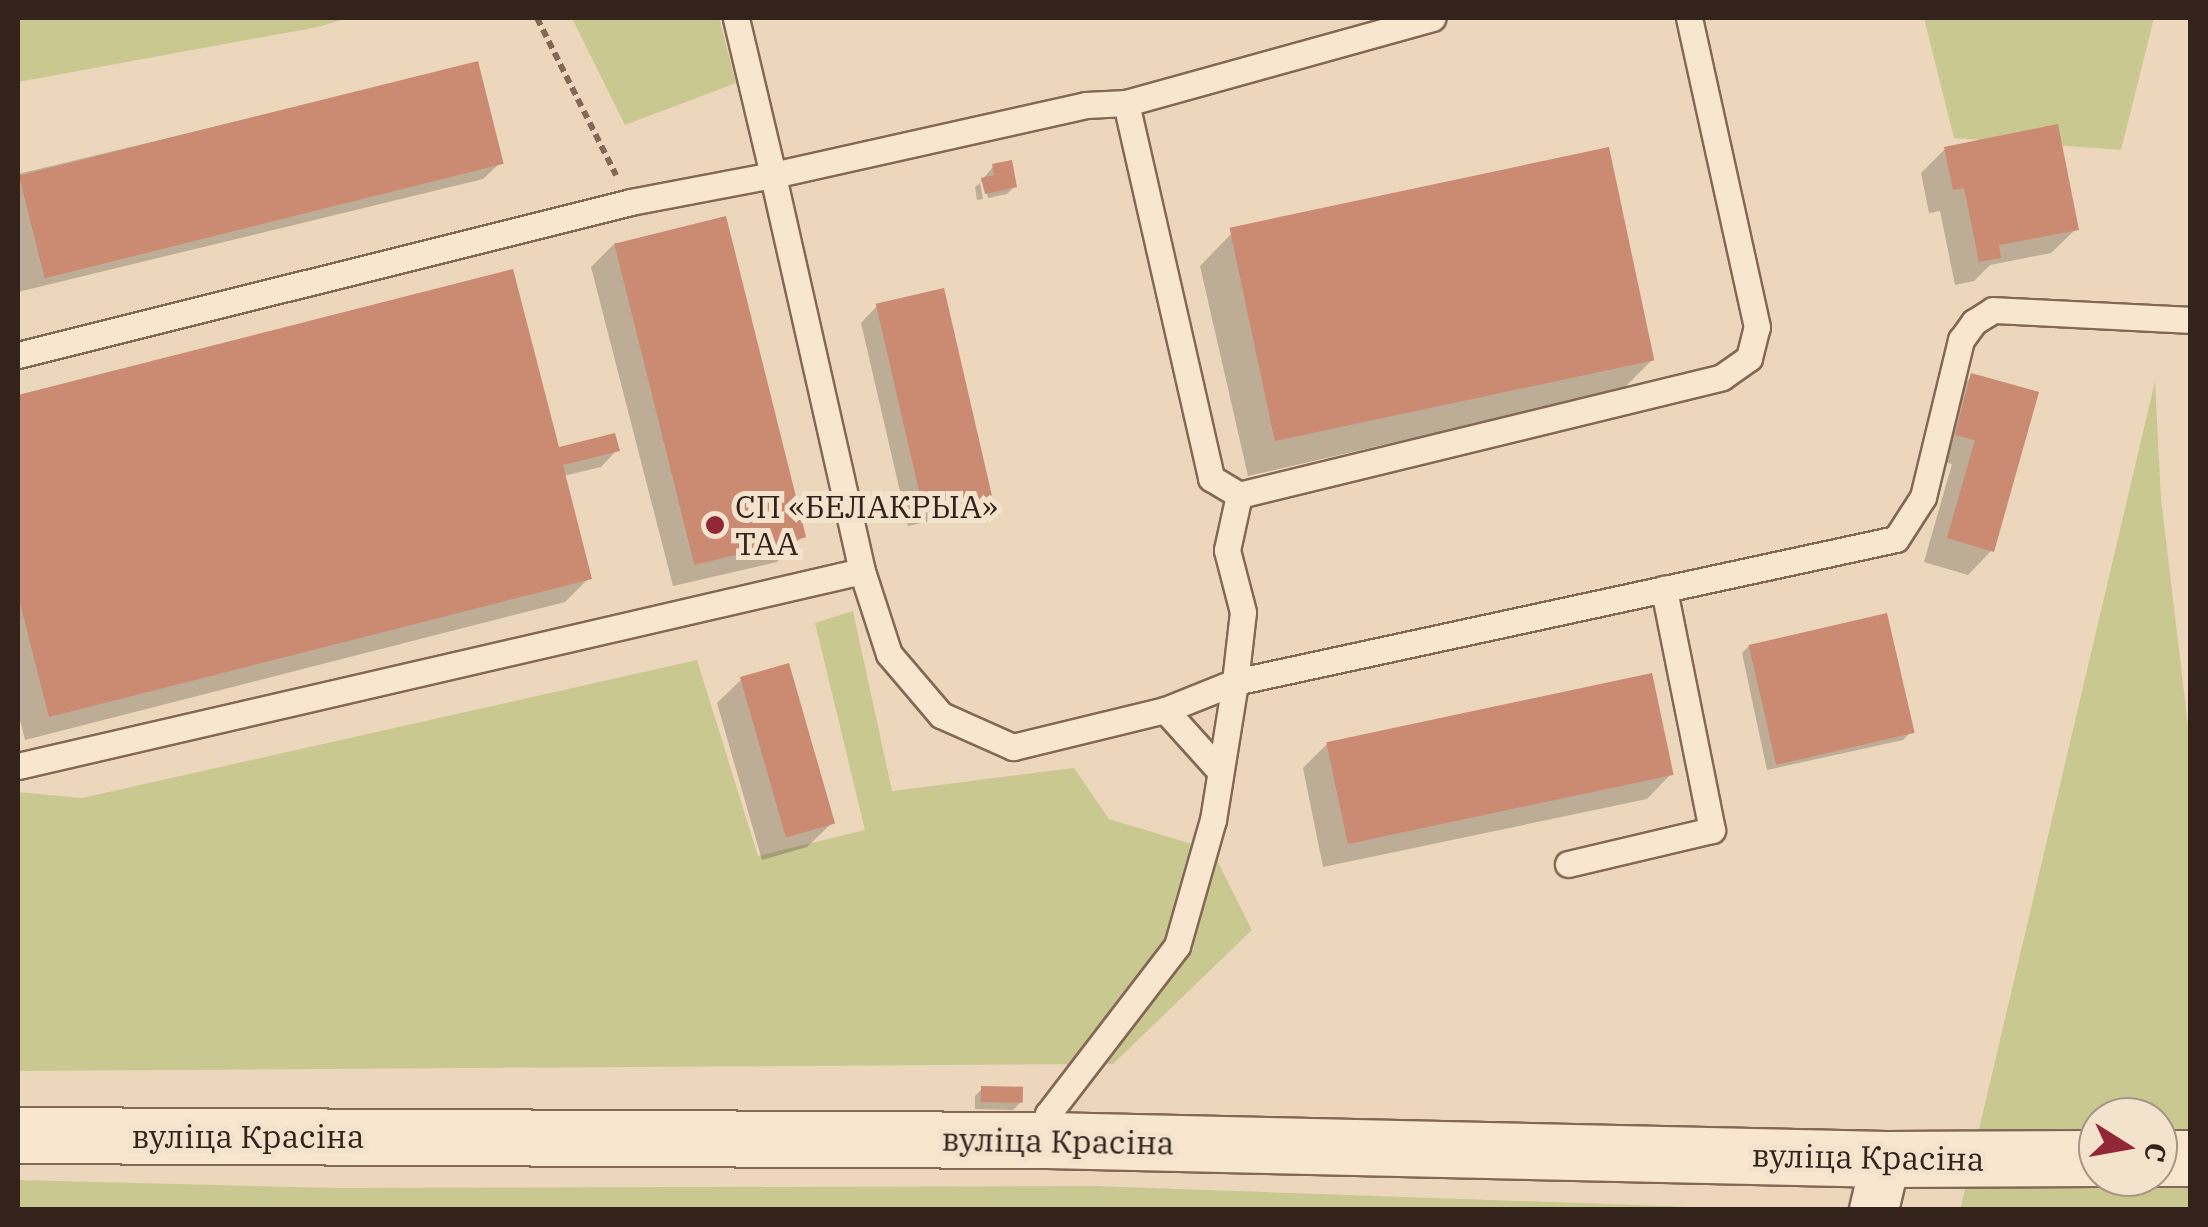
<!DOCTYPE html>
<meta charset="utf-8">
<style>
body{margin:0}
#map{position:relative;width:2208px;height:1227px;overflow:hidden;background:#edd7bc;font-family:"IBM Plex Serif",serif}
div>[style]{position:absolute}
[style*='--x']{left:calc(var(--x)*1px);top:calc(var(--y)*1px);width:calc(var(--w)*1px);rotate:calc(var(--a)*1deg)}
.green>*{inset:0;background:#cac891}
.shadow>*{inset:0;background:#0003}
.building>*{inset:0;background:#cb8a72;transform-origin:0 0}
.path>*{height:6px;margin-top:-3px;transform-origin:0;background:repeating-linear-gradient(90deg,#846856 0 8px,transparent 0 13px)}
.roads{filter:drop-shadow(2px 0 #846856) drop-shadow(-2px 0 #846856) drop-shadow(0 2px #846856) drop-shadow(0 -2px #846856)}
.service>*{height:25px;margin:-12.5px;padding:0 12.5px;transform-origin:12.5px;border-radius:12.5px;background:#f8e6cf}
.minor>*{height:48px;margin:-24px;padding:0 24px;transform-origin:24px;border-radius:24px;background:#f8e6cf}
.tertiary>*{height:55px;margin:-27.5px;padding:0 27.5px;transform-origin:27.5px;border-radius:27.5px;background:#f8e6cf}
.dots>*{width:28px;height:28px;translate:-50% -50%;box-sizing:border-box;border:5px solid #f4e3cc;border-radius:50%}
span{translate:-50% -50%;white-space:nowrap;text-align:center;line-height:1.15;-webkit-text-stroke:10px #f4e3cc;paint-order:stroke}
.poi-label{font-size:32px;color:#33231b}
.left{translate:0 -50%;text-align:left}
.street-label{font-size:32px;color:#33231b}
.frame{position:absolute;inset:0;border:20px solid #33231b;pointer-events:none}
.north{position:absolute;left:2078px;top:1097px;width:100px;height:100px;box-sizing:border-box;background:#f4e3cc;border:2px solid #a79685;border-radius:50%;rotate:101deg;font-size:28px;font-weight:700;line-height:40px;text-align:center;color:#33231b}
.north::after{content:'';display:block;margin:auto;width:35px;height:45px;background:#922738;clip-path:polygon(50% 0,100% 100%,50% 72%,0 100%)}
</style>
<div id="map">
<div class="green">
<i style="clip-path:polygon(18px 18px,348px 18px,318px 27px,18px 82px)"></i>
<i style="clip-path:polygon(572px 18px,719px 18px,736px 83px,625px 125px)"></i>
<i style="clip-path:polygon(1924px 18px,2154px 18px,2121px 150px,1954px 138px)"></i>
<i style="clip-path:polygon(evenodd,2155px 381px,2161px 498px,2190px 742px,2190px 1209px,1960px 1210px,2155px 381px,2098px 1117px,2158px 1117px,2158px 1177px,2098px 1177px,2098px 1117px)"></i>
<i style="clip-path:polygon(853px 611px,892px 791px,1074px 768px,1109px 819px,1212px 850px,1252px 930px,1113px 1064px,18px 1071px,18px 792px,82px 798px,697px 660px,758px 856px,865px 830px,815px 623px)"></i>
<i style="clip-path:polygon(18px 1180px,337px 1188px,1095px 1186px,1750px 1209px,18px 1210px)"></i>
</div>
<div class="shadow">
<i style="clip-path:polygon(476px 64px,500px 163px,483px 179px,18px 292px,18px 174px)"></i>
<i style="clip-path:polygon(1945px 149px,2076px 229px,2051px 253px,1990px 265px,1974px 281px,1955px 285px,1940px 211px,1929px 213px,1921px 173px)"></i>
<i style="clip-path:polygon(993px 167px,1015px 186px,1007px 194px,988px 198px,985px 182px,980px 182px)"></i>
<i style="clip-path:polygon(980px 183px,983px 199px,977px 200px,975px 187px)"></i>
<i style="clip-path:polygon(1231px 234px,1653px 359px,1622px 390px,1248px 476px,1200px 266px)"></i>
<i style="clip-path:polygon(616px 242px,801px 538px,777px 562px,673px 586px,591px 267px)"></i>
<i style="clip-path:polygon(512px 272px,557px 452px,617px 450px,601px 467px,563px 476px,589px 578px,565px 602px,25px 740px,18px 712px,18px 398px)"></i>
<i style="clip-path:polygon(877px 306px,990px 494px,973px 511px,908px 526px,861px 323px)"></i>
<i style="clip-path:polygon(1972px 376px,1992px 550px,1968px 575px,1924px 562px,1952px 464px,1932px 459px,1948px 400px)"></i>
<i style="clip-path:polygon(1749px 646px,1911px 732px,1903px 740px,1767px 770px,1742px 653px)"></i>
<i style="clip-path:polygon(742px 679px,832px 823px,807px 847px,762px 860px,717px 703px)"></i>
<i style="clip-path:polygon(1327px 744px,1671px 774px,1647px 799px,1323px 867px,1303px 768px)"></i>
<i style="clip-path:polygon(982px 1089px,1021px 1102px,1013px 1110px,975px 1109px,975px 1096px)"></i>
</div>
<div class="building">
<i style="left:478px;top:61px;width:106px;height:473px;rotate:76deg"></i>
<i style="clip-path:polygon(2058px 124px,2079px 230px,1999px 245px,2001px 258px,1979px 262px,1964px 188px,1953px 190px,1944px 147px)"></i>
<i style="left:1609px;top:147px;width:218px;height:388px;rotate:78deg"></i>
<i style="clip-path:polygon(1012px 160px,1017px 187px,985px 194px,981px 178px,994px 175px,992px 164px)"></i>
<i style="left:726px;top:216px;width:331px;height:115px;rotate:76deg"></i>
<i style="clip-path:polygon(513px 269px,559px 447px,615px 433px,620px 451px,563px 465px,592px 579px,49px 717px,18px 595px,18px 395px)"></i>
<i style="left:944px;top:288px;width:213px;height:70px;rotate:77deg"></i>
<i style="clip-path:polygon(1971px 373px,2039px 392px,1994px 552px,1947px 538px,1975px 440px,1955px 435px)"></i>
<i style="left:1887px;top:613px;width:123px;height:142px;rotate:77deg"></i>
<i style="left:789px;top:663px;width:167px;height:51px;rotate:74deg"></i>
<i style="left:1652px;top:673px;width:104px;height:333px;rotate:78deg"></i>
<i style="left:981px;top:1086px;width:42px;height:16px;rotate:1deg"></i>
</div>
<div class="path">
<i style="--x:537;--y:18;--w:176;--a:63.3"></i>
</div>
<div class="roads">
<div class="service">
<i style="--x:1126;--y:103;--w:385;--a:77.2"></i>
<i style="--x:1211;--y:478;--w:33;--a:31"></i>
<i style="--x:1239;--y:495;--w:497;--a:-13.7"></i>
<i style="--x:1722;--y:377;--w:33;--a:-35"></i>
<i style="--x:1749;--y:358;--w:32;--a:-76"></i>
<i style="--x:1757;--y:327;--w:316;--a:-102.4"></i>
<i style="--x:18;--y:355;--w:632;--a:-14.01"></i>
<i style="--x:631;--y:202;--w:145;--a:-10.8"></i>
<i style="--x:773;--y:175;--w:161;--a:-103.3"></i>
<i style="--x:862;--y:571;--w:87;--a:72"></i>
<i style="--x:889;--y:654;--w:80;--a:49.6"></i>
<i style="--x:941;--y:715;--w:79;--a:24"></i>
<i style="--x:1013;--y:747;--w:156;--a:-13.7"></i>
<i style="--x:1165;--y:710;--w:75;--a:-21.8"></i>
<i style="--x:1235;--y:682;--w:676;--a:-12.21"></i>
<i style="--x:1896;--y:539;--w:50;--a:-57.3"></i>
<i style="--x:1923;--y:497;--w:162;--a:-76.4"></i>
<i style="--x:1961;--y:340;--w:22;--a:-54"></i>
<i style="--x:1974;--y:322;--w:22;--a:-32"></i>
<i style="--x:1993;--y:310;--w:197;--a:2.9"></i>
<i style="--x:1165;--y:710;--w:82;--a:48"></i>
<i style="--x:18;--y:766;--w:866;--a:-13.01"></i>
<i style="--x:862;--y:571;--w:406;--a:-102.7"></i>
<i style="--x:773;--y:175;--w:321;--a:-12.6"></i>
<i style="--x:1086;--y:105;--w:40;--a:-2.9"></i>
<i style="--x:1126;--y:103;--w:318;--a:-15.5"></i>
<i style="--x:1568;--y:864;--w:148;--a:-13.3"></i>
<i style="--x:1712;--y:830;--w:246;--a:-101.3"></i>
<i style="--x:1047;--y:1140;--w:26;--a:-88"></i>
<i style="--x:1048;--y:1114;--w:212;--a:-52.5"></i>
<i style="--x:1177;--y:946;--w:131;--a:-74.1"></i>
<i style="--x:1213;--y:820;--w:140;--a:-80.9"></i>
<i style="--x:1235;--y:682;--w:70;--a:-83.5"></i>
<i style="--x:1243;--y:612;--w:64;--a:-104.5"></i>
<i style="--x:1227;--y:550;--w:56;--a:-77.7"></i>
</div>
<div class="minor">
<i style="--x:1874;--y:1210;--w:52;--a:-76.8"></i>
</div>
<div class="tertiary">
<i style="--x:18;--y:1135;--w:1029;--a:0.28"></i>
<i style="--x:1047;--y:1140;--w:839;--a:1.3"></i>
<i style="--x:1886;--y:1159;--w:212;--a:-0.3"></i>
<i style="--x:2158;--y:1158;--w:32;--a:0"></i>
</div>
</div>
<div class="dots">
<i style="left:715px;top:525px;background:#922738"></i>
</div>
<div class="poi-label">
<span class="left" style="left:735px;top:525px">СП «БЕЛАКРЫА»<br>ТАА</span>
</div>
<div class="street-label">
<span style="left:248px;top:1136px">вуліца Красіна</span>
<span style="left:1058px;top:1141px;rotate:1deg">вуліца Красіна</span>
<span style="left:1868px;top:1157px;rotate:1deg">вуліца Красіна</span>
</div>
<div class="frame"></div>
<div class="north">С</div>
</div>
